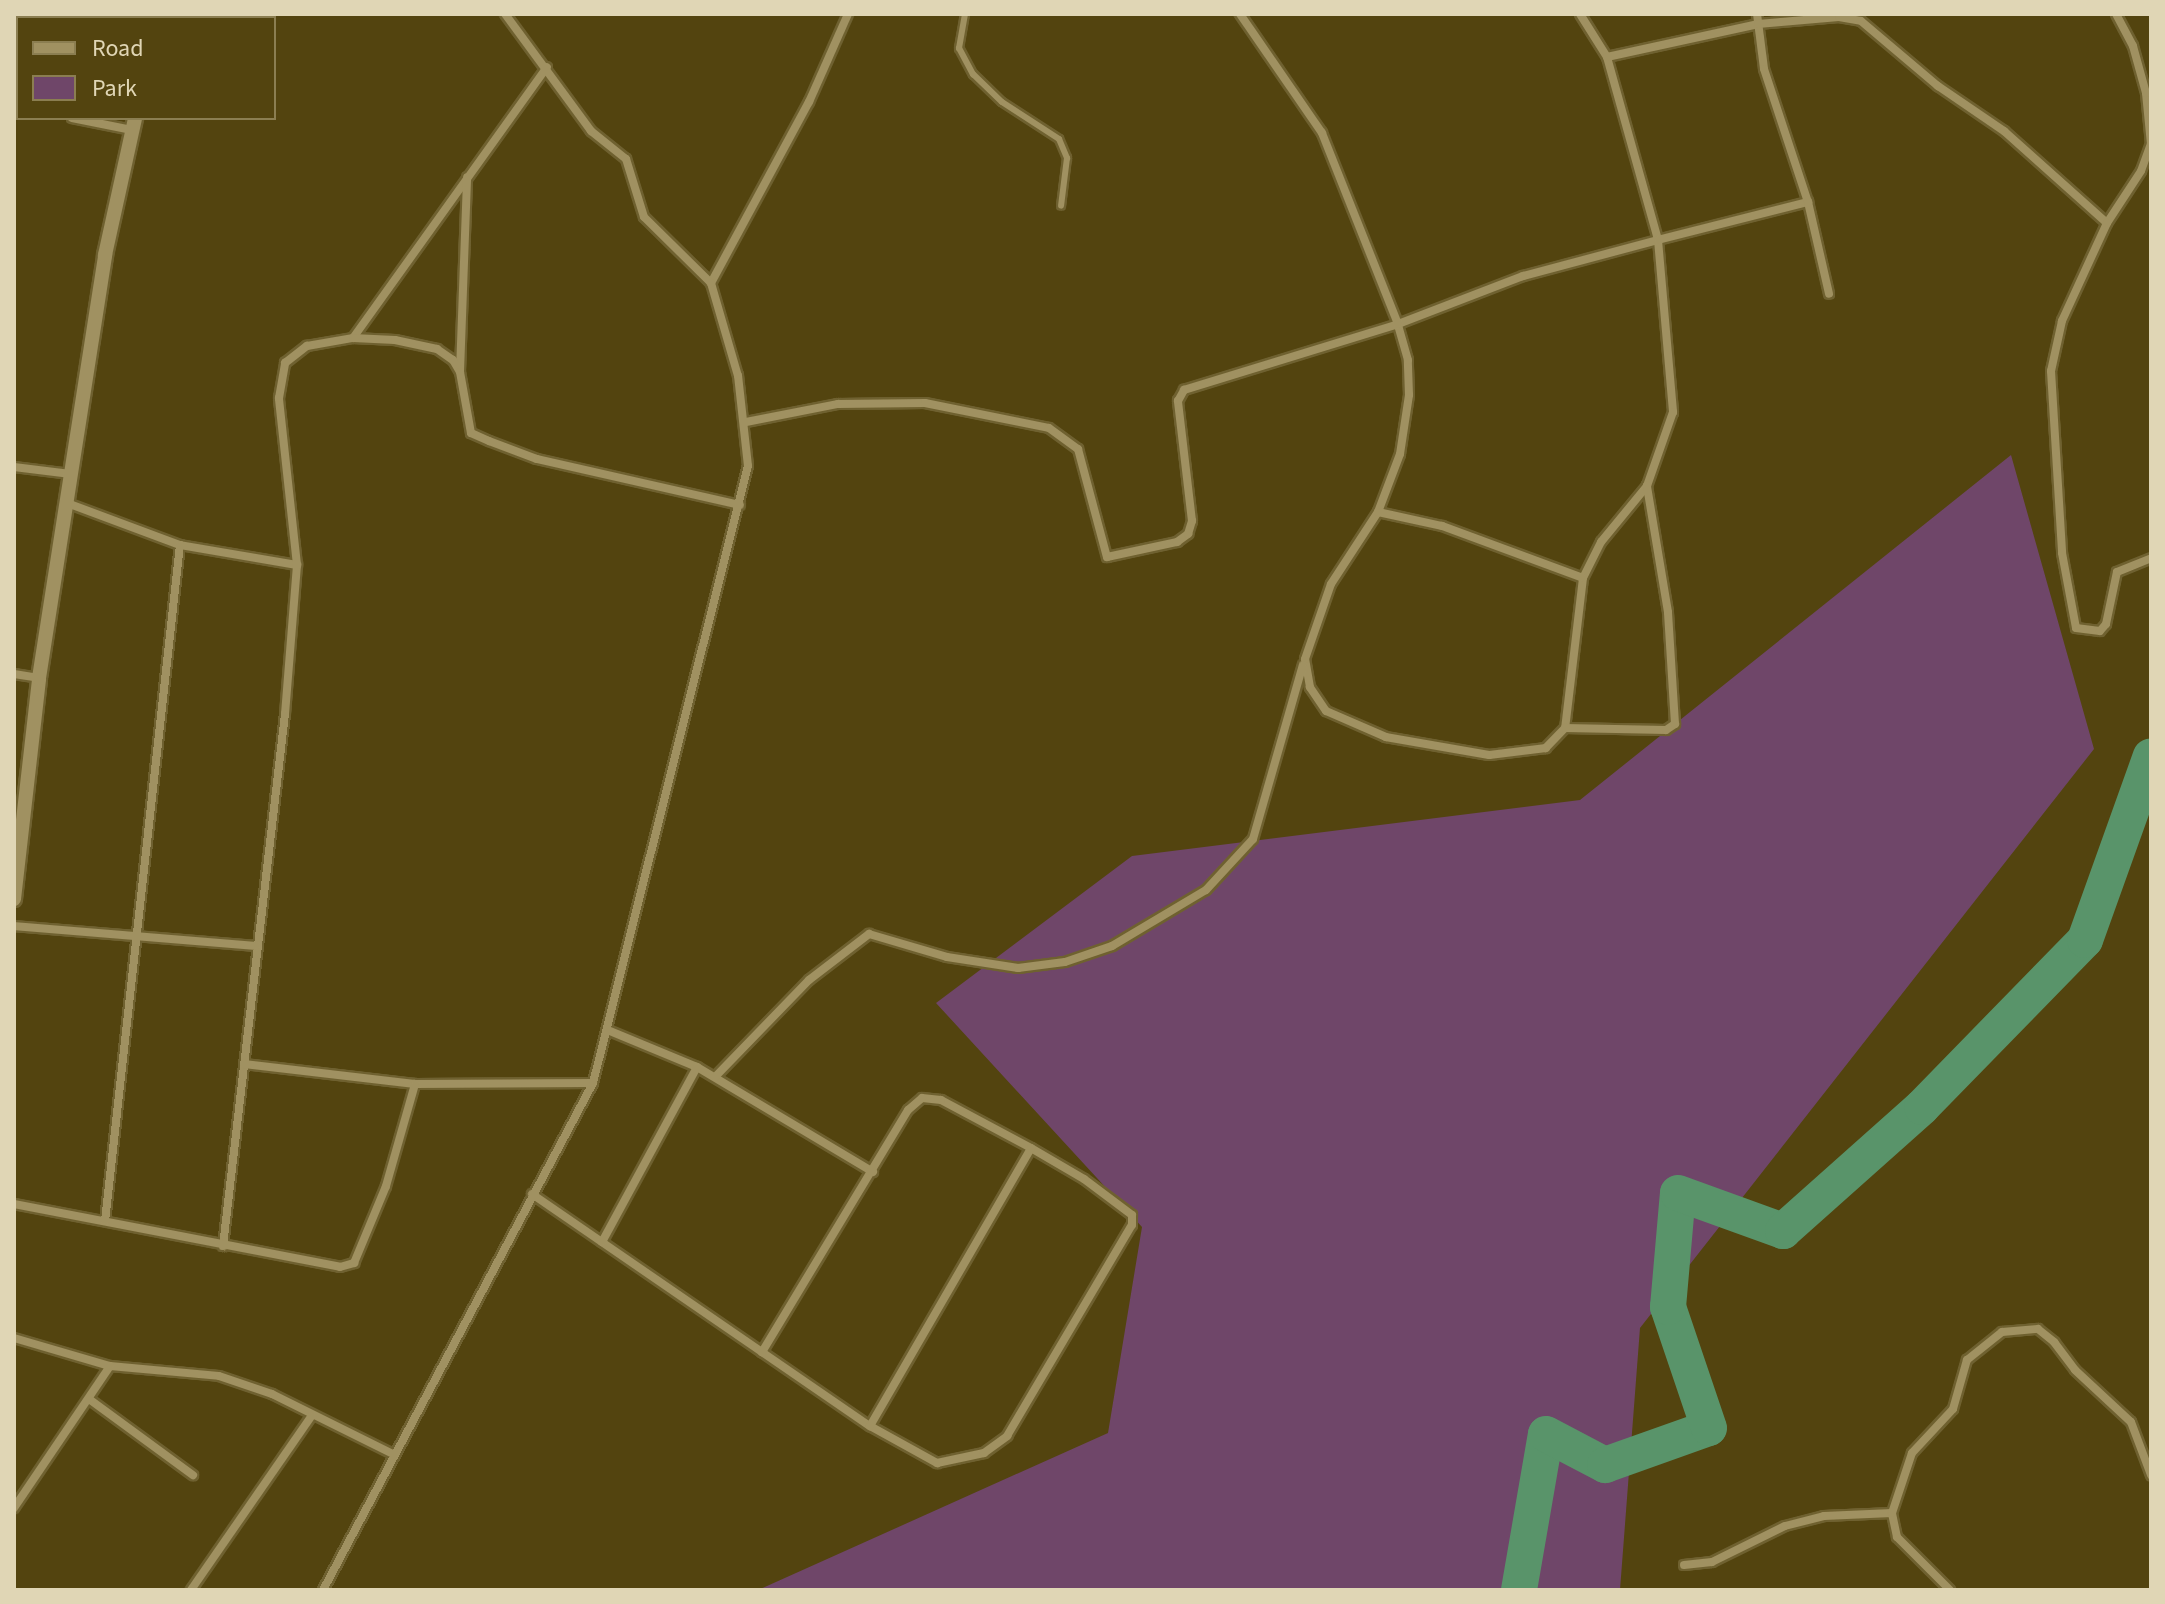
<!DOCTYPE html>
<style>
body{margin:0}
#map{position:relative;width:2165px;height:1604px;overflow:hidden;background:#53440f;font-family:"Source Sans 3",sans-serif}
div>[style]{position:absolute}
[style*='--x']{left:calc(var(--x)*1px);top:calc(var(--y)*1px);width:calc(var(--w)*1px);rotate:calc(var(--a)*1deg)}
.green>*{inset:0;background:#6f4669}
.river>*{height:36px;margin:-18px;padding:0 18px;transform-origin:18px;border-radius:18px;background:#59946a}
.roads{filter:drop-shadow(2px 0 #6f6130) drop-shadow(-2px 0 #6f6130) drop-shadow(0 2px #6f6130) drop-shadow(0 -2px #6f6130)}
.service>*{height:6px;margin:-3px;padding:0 3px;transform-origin:3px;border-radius:3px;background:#a09161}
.minor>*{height:8px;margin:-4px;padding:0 4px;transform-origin:4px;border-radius:4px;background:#a09161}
.tertiary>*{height:14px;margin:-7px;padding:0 7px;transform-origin:7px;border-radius:7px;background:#a09161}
span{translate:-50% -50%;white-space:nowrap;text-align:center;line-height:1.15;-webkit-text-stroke:8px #53440f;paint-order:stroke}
.frame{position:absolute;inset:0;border:16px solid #e0d6b5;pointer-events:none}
.legend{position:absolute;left:16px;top:16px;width:260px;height:104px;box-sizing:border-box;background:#53440f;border:2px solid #8b7e51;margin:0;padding:10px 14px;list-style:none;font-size:24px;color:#e0d6b5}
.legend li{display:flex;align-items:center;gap:16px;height:40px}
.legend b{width:40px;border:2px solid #8b7e51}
</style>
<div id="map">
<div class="green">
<i style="clip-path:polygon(2011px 455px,2094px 749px,1640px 1328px,1620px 1590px,758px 1590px,1108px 1433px,1142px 1227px,936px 1003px,1132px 856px,1580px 800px)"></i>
</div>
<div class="river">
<i style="--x:1519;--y:1590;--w:158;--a:-80.2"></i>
<i style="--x:1546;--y:1434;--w:67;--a:27.7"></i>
<i style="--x:1605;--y:1465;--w:110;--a:-19.6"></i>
<i style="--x:1709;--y:1428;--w:128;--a:-108.7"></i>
<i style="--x:1668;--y:1307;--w:114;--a:-85"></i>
<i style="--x:1678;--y:1193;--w:112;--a:19.9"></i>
<i style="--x:1783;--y:1231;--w:186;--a:-41.7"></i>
<i style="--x:1922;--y:1107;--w:233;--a:-45.7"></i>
<i style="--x:2085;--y:940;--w:195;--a:-70.3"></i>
</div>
<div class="roads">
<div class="service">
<i style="--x:965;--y:14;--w:35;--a:100"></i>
<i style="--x:959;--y:48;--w:30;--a:62"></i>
<i style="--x:973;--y:74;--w:40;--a:44"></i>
<i style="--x:1002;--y:102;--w:68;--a:33"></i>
<i style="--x:1059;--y:139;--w:21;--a:67"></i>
<i style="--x:1067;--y:158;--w:48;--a:97.1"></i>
</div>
<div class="minor">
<i style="--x:1580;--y:14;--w:51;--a:57.9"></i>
<i style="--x:1607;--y:57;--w:190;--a:74.4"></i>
<i style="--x:1658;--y:240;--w:173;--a:85"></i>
<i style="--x:1673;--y:412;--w:78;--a:109.4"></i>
<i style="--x:1647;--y:486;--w:72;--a:129.4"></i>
<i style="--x:1601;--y:542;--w:40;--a:116.6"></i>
<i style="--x:1583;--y:578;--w:151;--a:96.8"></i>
<i style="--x:1565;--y:728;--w:28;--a:134"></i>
<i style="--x:1546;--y:748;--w:57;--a:173"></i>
<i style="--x:1489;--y:755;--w:105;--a:-170.1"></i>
<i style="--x:1386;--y:737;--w:65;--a:-156.6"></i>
<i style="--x:1326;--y:711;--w:29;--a:-124"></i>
<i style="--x:1310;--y:687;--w:28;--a:-100"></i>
<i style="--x:1305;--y:659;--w:79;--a:-70.9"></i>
<i style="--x:1331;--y:584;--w:86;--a:-56.9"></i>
<i style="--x:1378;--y:512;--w:62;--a:-69.2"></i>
<i style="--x:1400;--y:454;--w:60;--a:-81.3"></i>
<i style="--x:1409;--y:395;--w:35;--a:-92"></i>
<i style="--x:1408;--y:360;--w:37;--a:-106"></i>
<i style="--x:1398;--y:324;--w:134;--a:-21"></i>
<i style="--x:1523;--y:276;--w:140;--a:-14.9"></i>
<i style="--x:1658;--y:240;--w:155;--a:-14.2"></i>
<i style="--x:1757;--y:14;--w:55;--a:82.7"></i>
<i style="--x:1764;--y:69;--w:140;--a:71.7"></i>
<i style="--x:1808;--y:202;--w:94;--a:77.1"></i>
<i style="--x:1607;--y:57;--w:155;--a:-12.3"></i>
<i style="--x:1758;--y:24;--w:81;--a:-4.9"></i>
<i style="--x:1839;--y:17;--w:22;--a:10"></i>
<i style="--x:1861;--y:21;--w:101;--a:40.2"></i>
<i style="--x:1938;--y:86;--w:80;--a:34.3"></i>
<i style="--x:2004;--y:131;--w:138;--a:41.8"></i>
<i style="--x:2107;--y:223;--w:62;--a:-56.8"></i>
<i style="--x:2141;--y:171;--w:29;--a:-70"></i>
<i style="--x:2151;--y:144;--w:51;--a:-95.6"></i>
<i style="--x:2146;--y:93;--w:49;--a:-105.5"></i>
<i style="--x:2133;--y:46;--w:36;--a:-118"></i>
<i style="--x:14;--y:106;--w:4;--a:14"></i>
<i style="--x:72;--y:118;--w:61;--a:11.3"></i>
<i style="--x:2107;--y:223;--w:108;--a:114.7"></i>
<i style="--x:2062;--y:321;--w:51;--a:102.4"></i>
<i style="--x:2051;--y:371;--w:182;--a:86.5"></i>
<i style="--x:2062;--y:553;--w:76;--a:79.4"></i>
<i style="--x:2076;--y:628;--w:24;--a:7"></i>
<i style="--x:2100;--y:631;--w:9;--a:-49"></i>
<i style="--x:2106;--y:624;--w:53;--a:-78.1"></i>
<i style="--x:2117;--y:572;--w:37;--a:-22"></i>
<i style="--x:711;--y:283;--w:206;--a:-61.6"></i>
<i style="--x:809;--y:102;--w:96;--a:-66.1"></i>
<i style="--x:353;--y:338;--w:333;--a:-54.4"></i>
<i style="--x:460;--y:371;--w:194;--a:-87.9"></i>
<i style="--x:746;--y:422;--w:94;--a:-11.1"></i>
<i style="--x:838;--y:404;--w:87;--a:-0.7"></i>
<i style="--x:925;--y:403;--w:126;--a:11.4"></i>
<i style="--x:1049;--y:428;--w:36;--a:36"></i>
<i style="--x:1078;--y:449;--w:112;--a:75"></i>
<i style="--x:1107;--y:557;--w:72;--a:-12.1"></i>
<i style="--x:1177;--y:542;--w:14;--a:-36"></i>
<i style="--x:1188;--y:534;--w:14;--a:-73"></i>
<i style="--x:1192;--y:521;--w:121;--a:-96.7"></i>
<i style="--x:1178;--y:401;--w:13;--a:-61"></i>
<i style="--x:1184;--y:390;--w:224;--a:-17.1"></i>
<i style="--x:1398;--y:324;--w:206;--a:-111.7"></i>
<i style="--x:1322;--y:133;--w:145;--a:-124.6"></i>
<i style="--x:14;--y:467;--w:57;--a:7"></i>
<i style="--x:67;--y:503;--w:121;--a:20.4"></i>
<i style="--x:180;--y:545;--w:119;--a:9.7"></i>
<i style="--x:297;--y:565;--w:149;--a:94.6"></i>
<i style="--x:285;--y:714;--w:536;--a:96.65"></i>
<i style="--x:1378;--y:512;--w:66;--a:12.3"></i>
<i style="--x:1442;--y:526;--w:150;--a:20.2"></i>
<i style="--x:297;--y:565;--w:168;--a:-96.2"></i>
<i style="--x:279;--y:398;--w:36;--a:-80"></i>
<i style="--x:285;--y:363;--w:28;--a:-38"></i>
<i style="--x:307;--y:346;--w:47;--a:-9.9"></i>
<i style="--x:353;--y:338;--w:42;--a:2.7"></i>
<i style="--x:395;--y:340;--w:43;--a:12.1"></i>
<i style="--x:437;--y:349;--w:19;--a:35"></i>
<i style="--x:453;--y:360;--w:14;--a:60"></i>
<i style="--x:460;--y:372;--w:62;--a:79.8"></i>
<i style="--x:471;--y:433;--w:20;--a:24"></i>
<i style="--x:489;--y:441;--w:51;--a:20.6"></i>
<i style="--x:537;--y:459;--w:208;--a:12.8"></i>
<i style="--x:14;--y:674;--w:25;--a:9"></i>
<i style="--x:1565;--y:728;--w:101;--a:1.1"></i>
<i style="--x:1666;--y:730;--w:11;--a:-34"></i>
<i style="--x:1675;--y:724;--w:112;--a:-93.6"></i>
<i style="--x:1668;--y:612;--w:128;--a:-99.5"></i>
<i style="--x:14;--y:926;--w:242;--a:4.7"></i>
<i style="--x:610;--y:1031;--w:94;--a:22.5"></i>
<i style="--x:697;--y:1067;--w:205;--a:30.8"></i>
<i style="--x:244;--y:1064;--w:172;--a:6.7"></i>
<i style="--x:415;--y:1084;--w:178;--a:-0.3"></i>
<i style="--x:715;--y:1077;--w:135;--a:-45.9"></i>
<i style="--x:809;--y:980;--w:76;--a:-37.5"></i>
<i style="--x:869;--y:934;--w:81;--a:16.4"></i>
<i style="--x:947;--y:957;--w:72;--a:8.8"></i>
<i style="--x:1018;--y:968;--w:47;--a:-7.3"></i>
<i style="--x:1065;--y:962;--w:50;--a:-18.8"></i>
<i style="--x:1112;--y:946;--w:109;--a:-30.8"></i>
<i style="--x:1206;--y:890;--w:69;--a:-47.3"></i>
<i style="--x:1253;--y:839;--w:181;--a:-74"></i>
<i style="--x:532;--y:1194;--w:410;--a:34.5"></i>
<i style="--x:870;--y:1426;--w:77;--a:28.9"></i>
<i style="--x:937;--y:1463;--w:48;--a:-12"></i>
<i style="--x:984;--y:1453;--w:29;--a:-36"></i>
<i style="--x:1007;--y:1436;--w:245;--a:-59.4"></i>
<i style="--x:1132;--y:1225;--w:10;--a:-90"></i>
<i style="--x:1132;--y:1215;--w:60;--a:-143.1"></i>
<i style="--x:1084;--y:1179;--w:61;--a:-149.7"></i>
<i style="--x:1031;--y:1148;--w:102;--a:-151.9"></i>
<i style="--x:941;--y:1100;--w:19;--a:-174"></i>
<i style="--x:922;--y:1098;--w:18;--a:139"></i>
<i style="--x:908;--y:1110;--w:283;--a:121.1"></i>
<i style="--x:14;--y:1204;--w:332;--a:10.9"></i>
<i style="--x:340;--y:1267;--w:15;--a:-16"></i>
<i style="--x:354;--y:1263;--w:83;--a:-67.4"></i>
<i style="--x:386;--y:1186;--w:106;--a:-74.1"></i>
<i style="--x:105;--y:1221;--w:680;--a:-83.67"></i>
<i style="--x:602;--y:1242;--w:199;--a:-61.5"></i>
<i style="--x:14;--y:1338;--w:100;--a:16.3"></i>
<i style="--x:110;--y:1366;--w:109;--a:5.2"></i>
<i style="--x:219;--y:1376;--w:56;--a:18.8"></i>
<i style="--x:272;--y:1394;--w:135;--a:26.4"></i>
<i style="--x:89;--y:1399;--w:129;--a:36.2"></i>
<i style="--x:870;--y:1426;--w:321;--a:-59.9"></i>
<i style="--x:14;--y:1508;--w:171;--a:-55.9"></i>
<i style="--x:1684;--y:1565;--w:28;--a:-6"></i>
<i style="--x:1712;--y:1562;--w:81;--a:-26.3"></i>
<i style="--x:1785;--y:1526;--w:40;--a:-14.4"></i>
<i style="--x:1824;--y:1516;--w:68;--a:-2.5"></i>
<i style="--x:191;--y:1590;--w:211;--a:-55.3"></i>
<i style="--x:323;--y:1590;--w:574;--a:-61.96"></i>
<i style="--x:593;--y:1083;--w:636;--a:-75.9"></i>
<i style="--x:748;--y:466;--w:91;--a:-96.3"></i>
<i style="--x:738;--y:376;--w:97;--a:-106.2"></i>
<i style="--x:711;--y:283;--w:94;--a:-135.4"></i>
<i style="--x:644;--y:217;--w:61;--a:-107.2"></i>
<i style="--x:626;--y:159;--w:45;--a:-141.3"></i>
<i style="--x:591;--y:131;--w:145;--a:-126.3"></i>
<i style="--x:1950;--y:1590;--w:75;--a:-135"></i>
<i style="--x:1897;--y:1537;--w:25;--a:-102"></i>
<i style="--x:1892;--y:1513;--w:63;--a:-71.6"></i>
<i style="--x:1912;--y:1453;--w:60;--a:-47"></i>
<i style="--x:1953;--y:1409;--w:51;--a:-74.1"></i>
<i style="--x:1967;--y:1360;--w:45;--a:-38.7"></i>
<i style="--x:2002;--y:1332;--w:36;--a:-5"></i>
<i style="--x:2038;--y:1329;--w:21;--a:39"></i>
<i style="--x:2054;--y:1342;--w:35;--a:53"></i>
<i style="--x:2075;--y:1370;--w:76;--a:42.9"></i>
<i style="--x:2131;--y:1422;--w:57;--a:69.3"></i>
</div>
<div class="tertiary">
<i style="--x:162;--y:18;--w:4;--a:-76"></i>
<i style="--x:14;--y:899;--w:222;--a:-83.5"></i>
<i style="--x:39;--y:678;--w:428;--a:-81.1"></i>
<i style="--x:105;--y:255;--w:140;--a:-77.6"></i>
</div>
</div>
<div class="frame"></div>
<ul class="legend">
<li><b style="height:10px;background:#a09161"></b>Road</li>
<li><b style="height:22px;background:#6f4669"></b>Park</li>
</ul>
</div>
